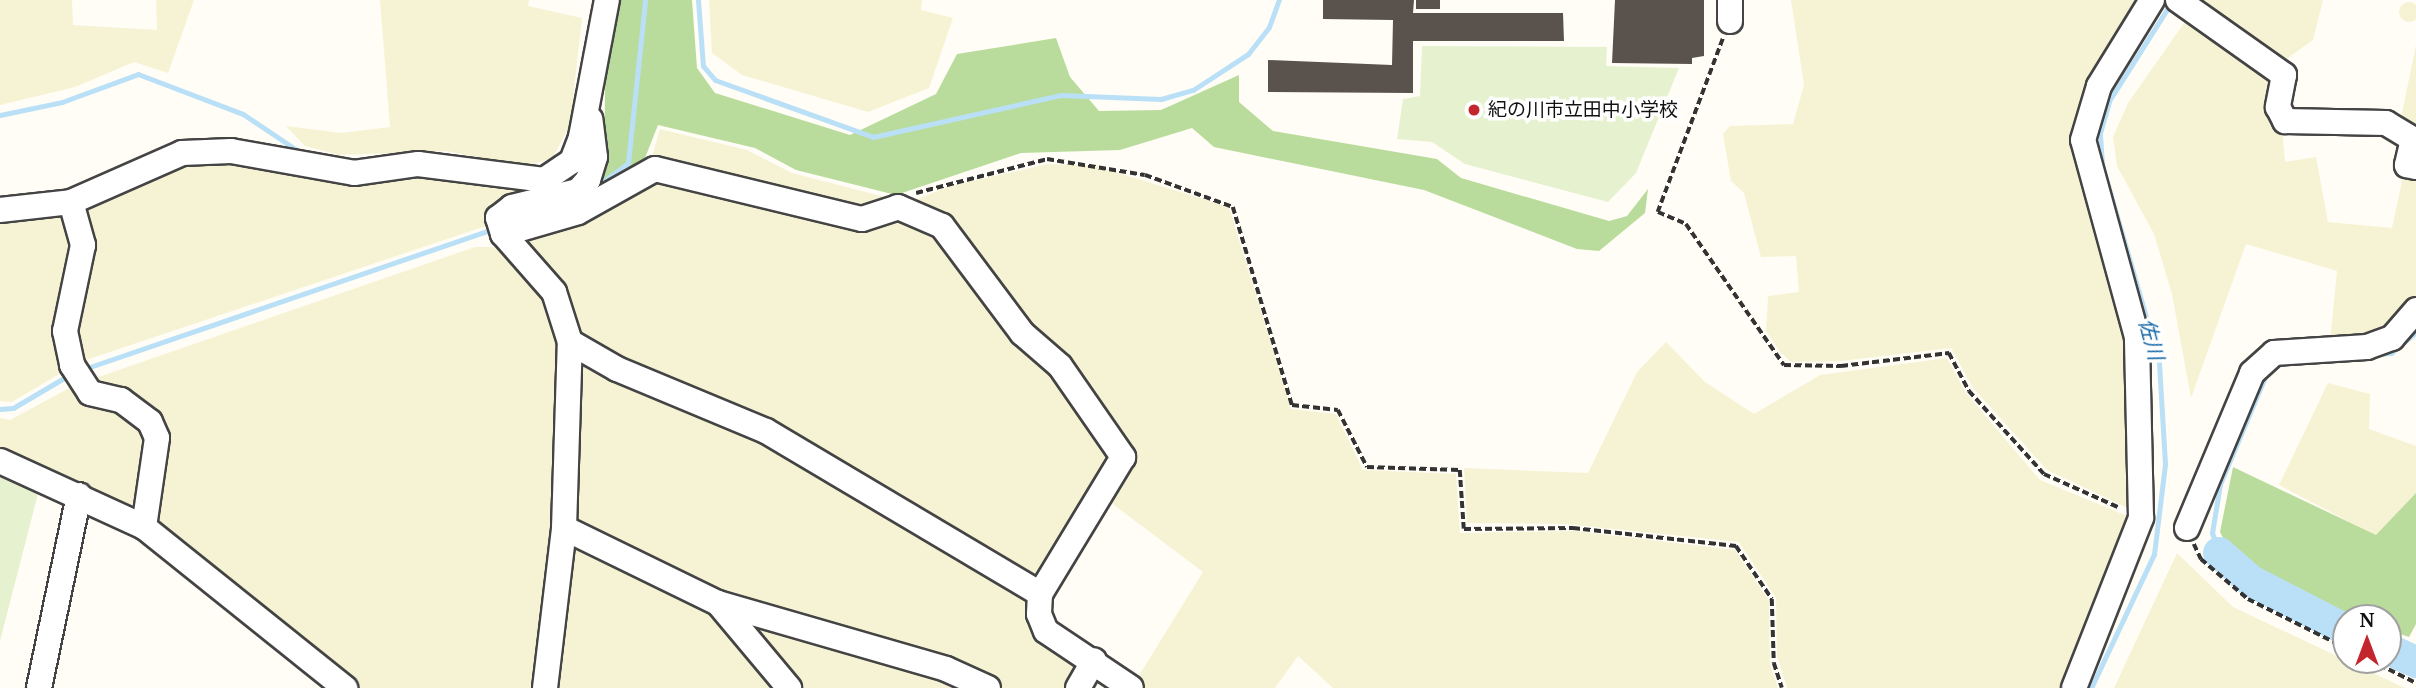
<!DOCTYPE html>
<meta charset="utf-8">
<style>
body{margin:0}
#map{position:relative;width:2416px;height:688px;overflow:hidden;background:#fffdf5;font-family:"Noto Serif","Noto Sans JP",serif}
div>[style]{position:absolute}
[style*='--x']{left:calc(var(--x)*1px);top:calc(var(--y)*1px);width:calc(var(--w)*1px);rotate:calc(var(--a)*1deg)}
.farmland>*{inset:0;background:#f6f3d4}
.round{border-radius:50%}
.forest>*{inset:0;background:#b9dc9c}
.pitch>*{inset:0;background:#e6f2cf}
.stream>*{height:5px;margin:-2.5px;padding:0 2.5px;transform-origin:2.5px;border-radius:2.5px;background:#b9e0f7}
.river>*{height:32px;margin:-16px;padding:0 16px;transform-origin:16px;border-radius:16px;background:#b9e0f7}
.building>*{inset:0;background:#5a524d;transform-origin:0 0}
.path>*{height:3.5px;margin-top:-1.75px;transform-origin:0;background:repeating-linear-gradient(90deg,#333 0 7px,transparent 0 10.5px)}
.roads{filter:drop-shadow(2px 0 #444) drop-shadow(-2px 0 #444) drop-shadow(0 2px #444) drop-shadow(0 -2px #444)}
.minor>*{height:24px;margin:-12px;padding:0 12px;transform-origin:12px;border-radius:12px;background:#fff}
.dots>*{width:19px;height:19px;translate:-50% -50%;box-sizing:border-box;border:4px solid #fff;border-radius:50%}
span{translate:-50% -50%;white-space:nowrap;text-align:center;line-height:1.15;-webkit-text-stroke:7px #fff;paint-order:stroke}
.poi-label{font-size:19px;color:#111}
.left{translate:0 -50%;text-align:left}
.water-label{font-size:21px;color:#1768a6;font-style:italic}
.north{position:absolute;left:2332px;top:604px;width:70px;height:70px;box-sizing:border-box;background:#fff;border:2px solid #a0a0a0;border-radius:50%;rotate:0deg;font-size:19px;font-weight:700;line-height:28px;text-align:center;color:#111}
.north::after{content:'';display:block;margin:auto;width:24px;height:32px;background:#c4262e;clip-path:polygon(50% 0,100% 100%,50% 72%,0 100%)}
</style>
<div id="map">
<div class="farmland">
<i style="clip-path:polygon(0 0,72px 0,73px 25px,157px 30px,156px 0,194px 0,168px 73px,134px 62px,75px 87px,0 105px)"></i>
<i style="clip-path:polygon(380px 0,529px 0,528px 6px,582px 18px,570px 125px,552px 159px,525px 166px,446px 151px,339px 155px,305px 146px,286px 126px,341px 133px,390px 127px)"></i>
<i style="clip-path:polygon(709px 0,922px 0,921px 10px,953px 18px,929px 88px,868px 112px,742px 75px,712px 53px)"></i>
<i style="clip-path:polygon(1791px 0,2144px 0,2080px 112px,2130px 334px,2132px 510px,2047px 470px,1973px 388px,1951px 348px,1841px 361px,1791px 362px,1780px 352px,1766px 331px,1768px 296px,1799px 292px,1796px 256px,1761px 257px,1744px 193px,1731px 181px,1723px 134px,1730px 126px,1793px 124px,1804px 85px)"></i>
<i style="clip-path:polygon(2193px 0,2323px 0,2313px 40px,2278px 65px)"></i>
<i class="round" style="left:2399px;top:2px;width:20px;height:20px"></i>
<i style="clip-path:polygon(2189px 16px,2278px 81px,2285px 162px,2316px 157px,2328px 222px,2392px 228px,2405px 167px,2416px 170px,2416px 304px,2379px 338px,2330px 342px,2337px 271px,2246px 244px,2191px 398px,2172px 294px,2154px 234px,2117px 166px,2113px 137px,2128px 103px)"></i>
<i style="clip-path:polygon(2416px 45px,2416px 134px,2400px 123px)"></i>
<i style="clip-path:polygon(660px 129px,747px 150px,792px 173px,889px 198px,870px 213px,650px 164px)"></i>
<i style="clip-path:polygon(232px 161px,359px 183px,421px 176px,539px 193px,489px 225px,80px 362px,74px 319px,84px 301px,92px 231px,82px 207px,181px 162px)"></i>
<i style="clip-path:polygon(1048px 164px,1096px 166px,1229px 207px,1291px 409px,1336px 414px,1363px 470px,1456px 474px,1460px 533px,1575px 531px,1735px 550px,1769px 601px,1770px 664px,1778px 688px,1333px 688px,1298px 656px,1275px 688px,1141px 688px,1135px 682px,1203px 572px,1106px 499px,1130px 454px,908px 203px,950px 186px)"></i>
<i style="clip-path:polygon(644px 178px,896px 215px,934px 228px,1058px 369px,1115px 460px,1043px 577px,1031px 577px,575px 338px,515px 236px)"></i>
<i style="clip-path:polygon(66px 210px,74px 232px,66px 302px,54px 321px,61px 373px,12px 402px,0 401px,0 214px)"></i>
<i style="clip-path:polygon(475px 247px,503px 247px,562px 317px,564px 419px,537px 688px,361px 688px,311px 658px,149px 516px,162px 434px,84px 382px)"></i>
<i style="clip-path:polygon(1666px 342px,1705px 382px,1754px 414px,1820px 375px,1947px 358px,1966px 393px,2040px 480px,2132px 518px,2066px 688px,1787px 688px,1777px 656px,1776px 598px,1739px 542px,1566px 524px,1467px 523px,1464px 468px,1588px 473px,1637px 372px)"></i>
<i style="clip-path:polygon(574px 349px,755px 429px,1032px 598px,1024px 620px,1089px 662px,1074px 688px,996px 688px,744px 606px,568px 523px)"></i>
<i style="clip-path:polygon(2328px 383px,2370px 394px,2369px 429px,2416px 446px,2416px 493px,2376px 536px,2279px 485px)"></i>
<i style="clip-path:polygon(73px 386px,116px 406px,152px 439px,141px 510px,0 453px,0 418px,10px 420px)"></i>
<i style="clip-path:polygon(568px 535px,972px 688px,549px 688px)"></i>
<i style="clip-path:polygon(2177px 553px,2233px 607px,2405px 688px,2114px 688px)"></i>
</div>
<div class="forest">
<i style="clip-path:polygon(614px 0,692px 0,697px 68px,715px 93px,850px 135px,936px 94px,957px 54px,1056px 38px,1070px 77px,1099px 111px,1161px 110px,1239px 75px,1239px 102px,1273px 131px,1437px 159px,1461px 178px,1609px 221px,1627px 216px,1648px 189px,1645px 213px,1599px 251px,1577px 249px,1424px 190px,1214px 147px,1192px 128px,1120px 150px,1021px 153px,896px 195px,796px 170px,755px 148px,658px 125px,643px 163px,589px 200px,604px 153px,606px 42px)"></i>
<i style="clip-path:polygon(2233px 467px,2376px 535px,2416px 493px,2416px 624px,2409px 637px,2388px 630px,2388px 618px,2350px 618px,2319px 608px,2232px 556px,2220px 532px)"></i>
</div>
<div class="pitch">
<i style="clip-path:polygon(1422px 46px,1607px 47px,1606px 66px,1679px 68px,1636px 173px,1608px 202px,1465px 164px,1432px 142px,1397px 139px,1403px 99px,1420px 96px)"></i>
<i style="clip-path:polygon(0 472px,40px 486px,0 641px)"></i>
</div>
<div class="stream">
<i style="--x:698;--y:0;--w:66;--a:85.7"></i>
<i style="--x:703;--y:66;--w:18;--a:49"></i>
<i style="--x:715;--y:80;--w:168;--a:19.8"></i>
<i style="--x:873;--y:137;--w:193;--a:-12.6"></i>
<i style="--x:1061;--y:95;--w:100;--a:2.3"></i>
<i style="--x:1161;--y:99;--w:33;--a:-16"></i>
<i style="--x:1193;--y:90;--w:66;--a:-33.2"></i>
<i style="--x:1248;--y:54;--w:34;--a:-52"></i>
<i style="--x:1269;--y:27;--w:29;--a:-70"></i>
<i style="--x:579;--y:83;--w:85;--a:-79.1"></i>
<i style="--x:0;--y:115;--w:63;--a:-11.8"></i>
<i style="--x:62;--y:102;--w:81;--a:-20.2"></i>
<i style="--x:138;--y:74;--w:112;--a:20.9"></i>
<i style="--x:243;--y:114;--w:70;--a:33.9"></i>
<i style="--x:592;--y:190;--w:45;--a:-36.9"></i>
<i style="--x:628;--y:163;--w:164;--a:-84"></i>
<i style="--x:2378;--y:354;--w:13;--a:-4"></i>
<i style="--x:2391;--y:353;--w:33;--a:-40"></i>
<i style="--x:81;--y:370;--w:439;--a:-18.9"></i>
<i style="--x:0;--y:409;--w:13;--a:-4"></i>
<i style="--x:13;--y:408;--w:65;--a:-30.5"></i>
<i style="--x:2219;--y:553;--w:21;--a:-109"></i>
<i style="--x:2212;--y:533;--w:50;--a:-80.7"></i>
<i style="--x:2220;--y:484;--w:116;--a:-67.2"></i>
<i style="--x:2091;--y:688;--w:148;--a:-64.8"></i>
<i style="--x:2154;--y:554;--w:91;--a:-83"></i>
<i style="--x:2165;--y:464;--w:102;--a:-93.4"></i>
<i style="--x:2159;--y:362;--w:206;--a:-106.1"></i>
<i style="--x:2102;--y:164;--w:31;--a:-94"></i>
<i style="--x:2100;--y:133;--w:33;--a:-74"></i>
<i style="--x:2109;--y:101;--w:116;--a:-57.7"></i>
</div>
<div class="river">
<i style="--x:2219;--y:553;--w:43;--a:41.2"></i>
<i style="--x:2251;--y:581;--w:107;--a:27.3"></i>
<i style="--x:2388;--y:649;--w:31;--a:25"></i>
</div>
<div class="building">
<i style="clip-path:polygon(1323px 0,1414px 0,1413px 13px,1563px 13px,1564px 41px,1413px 41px,1413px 93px,1268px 92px,1268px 60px,1392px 65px,1393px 20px,1323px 19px)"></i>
<i style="left:1416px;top:0;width:24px;height:9px"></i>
<i style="clip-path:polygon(1615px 0,1704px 0,1704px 56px,1692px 58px,1692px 64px,1612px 63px)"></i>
</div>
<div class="path">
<i style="--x:1723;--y:39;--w:185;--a:110.6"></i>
<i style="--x:1658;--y:212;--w:30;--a:23"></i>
<i style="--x:1686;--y:224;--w:172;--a:55.2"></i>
<i style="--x:1784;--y:365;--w:57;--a:1"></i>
<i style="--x:1841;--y:366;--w:109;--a:-6.9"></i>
<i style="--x:1949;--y:353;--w:43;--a:62.2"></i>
<i style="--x:1969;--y:391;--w:112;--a:47.9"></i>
<i style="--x:2044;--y:474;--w:83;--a:24.1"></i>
<i style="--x:916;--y:193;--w:135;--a:-14.5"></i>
<i style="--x:1047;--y:159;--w:99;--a:9.3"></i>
<i style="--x:1145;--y:175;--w:94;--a:20"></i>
<i style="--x:1233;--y:207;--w:207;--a:73.4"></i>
<i style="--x:1292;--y:405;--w:46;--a:6.2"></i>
<i style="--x:1338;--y:410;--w:64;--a:63"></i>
<i style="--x:1367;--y:467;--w:93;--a:1.8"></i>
<i style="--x:1460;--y:470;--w:59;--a:86.1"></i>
<i style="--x:1464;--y:529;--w:109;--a:-0.5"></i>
<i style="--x:1573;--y:528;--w:164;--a:6.3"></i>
<i style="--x:1736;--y:546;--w:64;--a:55.8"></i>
<i style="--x:1772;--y:599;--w:64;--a:88.2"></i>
<i style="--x:1774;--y:663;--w:26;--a:72"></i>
<i style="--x:2194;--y:544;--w:17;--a:65"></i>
<i style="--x:2201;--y:559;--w:62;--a:40.4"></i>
<i style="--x:2248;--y:599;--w:110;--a:26.6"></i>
<i style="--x:2370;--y:660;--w:51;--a:26.6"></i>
</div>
<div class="roads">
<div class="minor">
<i style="--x:2178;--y:0;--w:130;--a:35.3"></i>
<i style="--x:2284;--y:75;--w:33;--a:101"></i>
<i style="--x:2278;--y:107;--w:16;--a:63"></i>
<i style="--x:2285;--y:121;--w:101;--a:1.1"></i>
<i style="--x:2386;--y:123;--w:31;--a:31"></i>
<i style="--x:2413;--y:139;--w:27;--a:103"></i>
<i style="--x:2407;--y:165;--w:9;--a:13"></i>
<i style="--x:1730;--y:21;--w:21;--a:-90"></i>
<i style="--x:71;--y:202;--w:45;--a:74.4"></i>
<i style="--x:83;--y:245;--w:88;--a:101.8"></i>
<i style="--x:65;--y:331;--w:35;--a:78"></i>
<i style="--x:72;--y:365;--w:33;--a:57"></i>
<i style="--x:90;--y:393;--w:32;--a:13"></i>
<i style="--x:121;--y:400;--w:36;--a:37"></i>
<i style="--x:150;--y:422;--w:17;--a:66"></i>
<i style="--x:157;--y:438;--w:90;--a:98.3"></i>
<i style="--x:0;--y:210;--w:71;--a:-6.4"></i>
<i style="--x:71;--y:202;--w:121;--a:-23.8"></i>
<i style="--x:182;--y:153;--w:49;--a:-2.3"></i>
<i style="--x:231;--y:151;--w:125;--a:10.1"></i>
<i style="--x:354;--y:173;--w:65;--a:-8"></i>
<i style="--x:418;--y:164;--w:127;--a:7.2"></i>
<i style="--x:544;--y:180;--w:34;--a:-34"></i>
<i style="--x:572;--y:161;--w:26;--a:-69"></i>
<i style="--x:581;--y:137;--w:139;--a:-79.3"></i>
<i style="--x:503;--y:234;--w:78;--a:-16.3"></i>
<i style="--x:578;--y:212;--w:88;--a:-29.2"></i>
<i style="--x:655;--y:169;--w:213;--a:13.6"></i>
<i style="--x:862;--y:219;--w:38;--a:-18"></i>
<i style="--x:898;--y:207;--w:48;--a:23.4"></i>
<i style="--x:942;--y:226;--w:134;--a:53.2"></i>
<i style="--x:1022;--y:333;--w:50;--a:41"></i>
<i style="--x:1060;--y:366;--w:111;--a:55.3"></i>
<i style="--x:1123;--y:457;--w:160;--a:121.2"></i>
<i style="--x:1040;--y:594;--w:20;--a:93"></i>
<i style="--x:1039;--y:614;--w:18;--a:68"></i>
<i style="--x:1046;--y:631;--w:102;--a:33.8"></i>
<i style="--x:570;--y:342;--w:54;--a:29.9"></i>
<i style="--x:617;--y:369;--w:161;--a:22.6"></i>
<i style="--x:766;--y:431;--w:319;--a:30.7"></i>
<i style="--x:0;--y:461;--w:158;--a:24.6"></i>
<i style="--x:144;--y:527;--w:258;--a:38.7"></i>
<i style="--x:564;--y:528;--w:171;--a:26"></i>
<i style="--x:718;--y:603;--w:237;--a:16.1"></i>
<i style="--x:946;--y:669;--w:46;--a:24.3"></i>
<i style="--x:2187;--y:528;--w:168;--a:-67.2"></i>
<i style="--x:2252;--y:373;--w:30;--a:-42"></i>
<i style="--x:2274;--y:353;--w:93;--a:-3.7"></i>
<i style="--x:2367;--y:347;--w:27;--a:-20"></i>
<i style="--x:2392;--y:338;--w:37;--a:-49"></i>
<i style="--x:718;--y:603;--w:111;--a:50.1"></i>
<i style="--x:39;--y:688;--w:197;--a:-78.3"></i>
<i style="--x:545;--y:688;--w:161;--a:-83.2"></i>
<i style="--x:564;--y:528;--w:186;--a:-88.2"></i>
<i style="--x:570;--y:342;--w:52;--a:-107.7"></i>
<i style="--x:554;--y:292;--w:77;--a:-131.3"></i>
<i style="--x:503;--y:234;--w:17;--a:-107"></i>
<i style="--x:498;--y:218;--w:18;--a:-38"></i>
<i style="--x:512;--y:207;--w:68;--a:-13.6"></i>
<i style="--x:578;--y:191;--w:15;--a:-48"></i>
<i style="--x:588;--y:180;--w:24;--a:-73"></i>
<i style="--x:595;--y:157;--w:38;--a:-97"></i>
<i style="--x:1078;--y:688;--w:32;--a:-60"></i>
<i style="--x:2074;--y:688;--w:183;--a:-68.5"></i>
<i style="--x:2141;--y:518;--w:181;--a:-91.3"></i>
<i style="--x:2137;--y:337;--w:204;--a:-105.3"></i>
<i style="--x:2083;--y:140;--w:56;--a:-73.5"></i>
<i style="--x:2099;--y:86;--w:101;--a:-58.4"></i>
</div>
</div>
<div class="dots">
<i style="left:1474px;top:110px;background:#c4262e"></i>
</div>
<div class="poi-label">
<span class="left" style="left:1488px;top:110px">紀の川市立田中小学校</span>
</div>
<div class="water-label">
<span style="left:2152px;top:339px;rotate:75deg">佐川</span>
</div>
<div class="north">N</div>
</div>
